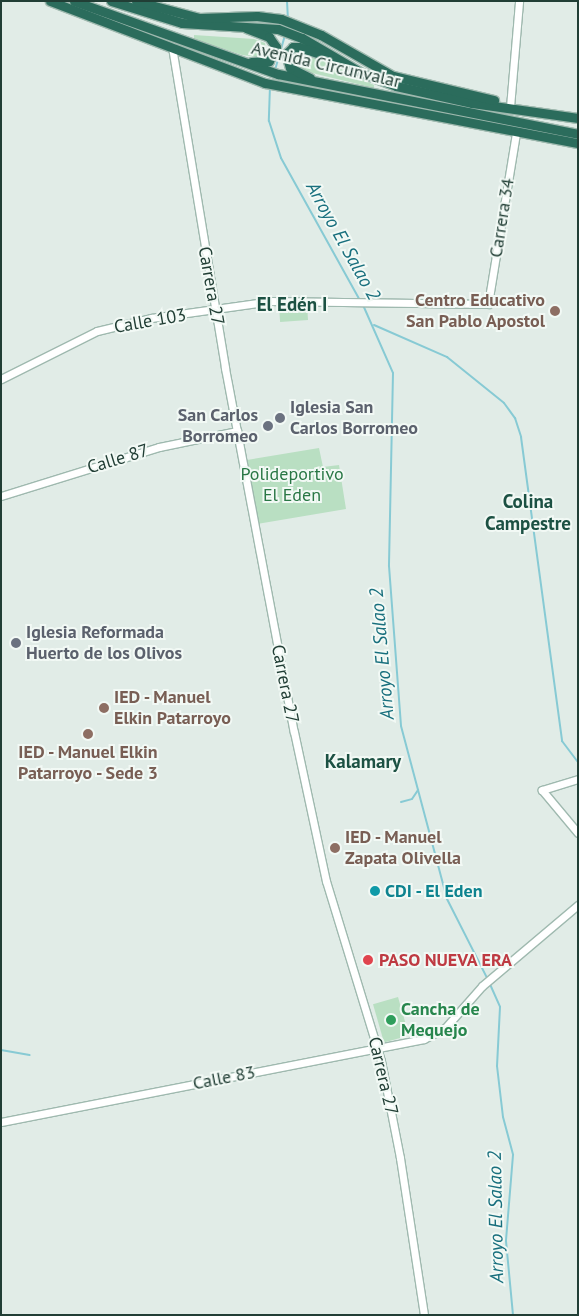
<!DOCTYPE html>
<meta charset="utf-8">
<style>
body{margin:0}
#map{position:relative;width:579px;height:1316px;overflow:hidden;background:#e1ece7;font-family:"PT Sans",sans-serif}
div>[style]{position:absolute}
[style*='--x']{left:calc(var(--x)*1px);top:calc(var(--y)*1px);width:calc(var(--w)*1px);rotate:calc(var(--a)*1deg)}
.green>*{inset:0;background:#b9dfc2;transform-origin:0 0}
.stream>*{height:2px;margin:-1px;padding:0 1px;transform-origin:1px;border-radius:1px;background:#87cad4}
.roads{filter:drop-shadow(1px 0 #9fb9af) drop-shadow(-1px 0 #9fb9af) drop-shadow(0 1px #9fb9af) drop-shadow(0 -1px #9fb9af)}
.secondary>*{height:7px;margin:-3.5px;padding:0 3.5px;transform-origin:3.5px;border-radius:3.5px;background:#fff}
.highway>*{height:9px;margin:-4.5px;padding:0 4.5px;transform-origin:4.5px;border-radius:4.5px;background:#2b6c5c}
.dots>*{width:14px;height:14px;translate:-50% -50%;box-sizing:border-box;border:2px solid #f2f9f5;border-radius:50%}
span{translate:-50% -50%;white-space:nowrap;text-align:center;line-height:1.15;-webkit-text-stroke:4px #f2f9f5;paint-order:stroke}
.street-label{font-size:18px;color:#213e35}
.education-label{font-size:18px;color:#785e54;font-weight:700}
.right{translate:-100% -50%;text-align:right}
.left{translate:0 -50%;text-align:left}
.worship-label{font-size:18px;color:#5b616d;font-weight:700}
.park-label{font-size:18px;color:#297745}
.culture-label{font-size:18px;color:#0d838f;font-weight:700}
.health-label{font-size:18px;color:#be3a42;font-weight:700}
.leisure-label{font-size:18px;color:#27864d;font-weight:700}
.water-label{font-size:19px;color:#186f7d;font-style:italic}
.neighbourhood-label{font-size:19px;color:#1c5143;font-weight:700}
.frame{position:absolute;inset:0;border:2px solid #213e35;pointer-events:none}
</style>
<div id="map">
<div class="green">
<i style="clip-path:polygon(194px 35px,254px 39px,265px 43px,266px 51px,259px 57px,242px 55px,194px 39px)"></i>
<i style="clip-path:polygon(295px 54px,323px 60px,374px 85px,374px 88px,304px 71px,292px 63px,291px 58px)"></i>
<i style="left:307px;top:305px;width:15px;height:28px;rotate:86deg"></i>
<i style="clip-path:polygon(319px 448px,323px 467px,339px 465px,346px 509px,257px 524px,247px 460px)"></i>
<i style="left:398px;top:997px;width:40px;height:26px;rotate:74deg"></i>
</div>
<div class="stream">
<i style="--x:287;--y:1;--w:18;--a:87"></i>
<i style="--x:275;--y:70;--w:35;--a:-74"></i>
<i style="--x:270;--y:86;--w:35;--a:92"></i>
<i style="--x:269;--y:121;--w:39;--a:72"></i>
<i style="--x:281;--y:158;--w:161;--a:61"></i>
<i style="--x:363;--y:305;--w:74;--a:66.2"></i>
<i style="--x:393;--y:373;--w:193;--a:91.2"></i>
<i style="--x:389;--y:566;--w:160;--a:85.7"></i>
<i style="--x:401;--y:726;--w:179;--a:75.1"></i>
<i style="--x:447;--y:899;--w:89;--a:63.1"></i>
<i style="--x:374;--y:325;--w:80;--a:23.7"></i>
<i style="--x:447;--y:357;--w:73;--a:38.9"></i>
<i style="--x:504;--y:403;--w:19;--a:54"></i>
<i style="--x:515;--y:418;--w:20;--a:72"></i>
<i style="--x:521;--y:437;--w:307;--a:82.3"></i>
<i style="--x:562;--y:741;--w:26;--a:53"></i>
<i style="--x:401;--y:802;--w:11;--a:-15"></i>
<i style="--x:412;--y:799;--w:11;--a:-56"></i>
<i style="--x:489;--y:982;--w:27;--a:66"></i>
<i style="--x:500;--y:1007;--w:59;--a:92.9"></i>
<i style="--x:497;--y:1066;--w:51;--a:83.3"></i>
<i style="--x:503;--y:1117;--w:39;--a:75"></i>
<i style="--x:513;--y:1155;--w:86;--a:94.7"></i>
<i style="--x:506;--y:1241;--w:74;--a:84.6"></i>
<i style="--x:1;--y:1050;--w:29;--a:10"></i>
</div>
<div class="roads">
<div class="secondary">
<i style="--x:172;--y:47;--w:325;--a:80.6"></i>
<i style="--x:225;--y:368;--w:370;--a:79.3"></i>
<i style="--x:294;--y:732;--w:152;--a:77.9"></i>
<i style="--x:326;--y:881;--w:188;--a:73"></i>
<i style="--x:381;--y:1061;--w:99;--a:78.9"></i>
<i style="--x:400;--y:1158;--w:159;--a:81.3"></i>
<i style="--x:510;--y:107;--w:106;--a:-85.1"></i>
<i style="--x:1;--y:379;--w:107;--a:-26.6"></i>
<i style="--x:97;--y:331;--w:56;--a:-13.5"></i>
<i style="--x:151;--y:318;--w:122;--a:-8"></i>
<i style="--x:272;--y:301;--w:216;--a:0.8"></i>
<i style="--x:488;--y:304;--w:173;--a:-80.7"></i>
<i style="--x:1;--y:496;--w:165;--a:-17.2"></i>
<i style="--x:159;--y:447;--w:80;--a:-11.6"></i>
<i style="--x:578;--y:779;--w:38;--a:163"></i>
<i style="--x:542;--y:790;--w:56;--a:50.1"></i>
<i style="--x:1;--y:1122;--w:431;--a:-11.1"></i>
<i style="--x:424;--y:1039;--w:24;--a:-28"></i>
<i style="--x:445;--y:1028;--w:56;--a:-48.6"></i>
<i style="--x:482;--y:986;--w:126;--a:-40.2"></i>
</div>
<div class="highway">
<i style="--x:50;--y:1;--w:230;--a:20.9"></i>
<i style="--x:265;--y:83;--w:319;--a:10.9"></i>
<i style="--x:74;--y:1;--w:217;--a:19.7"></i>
<i style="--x:278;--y:74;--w:306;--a:11.3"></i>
<i style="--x:111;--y:1;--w:74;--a:17.2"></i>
<i style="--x:182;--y:23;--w:96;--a:3.6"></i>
<i style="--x:278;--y:29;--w:26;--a:21"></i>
<i style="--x:302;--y:38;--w:69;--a:30.3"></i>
<i style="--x:362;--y:73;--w:36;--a:21"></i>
<i style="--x:396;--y:86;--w:78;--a:12.6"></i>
<i style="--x:472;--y:103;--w:107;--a:8.1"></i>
<i style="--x:136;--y:1;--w:65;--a:15.1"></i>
<i style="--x:199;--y:18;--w:58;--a:-2"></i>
<i style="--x:257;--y:16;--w:24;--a:7"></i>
<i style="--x:281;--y:19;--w:43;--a:21.8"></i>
<i style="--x:321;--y:35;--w:83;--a:29.7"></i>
<i style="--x:393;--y:76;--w:104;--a:13.4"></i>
<i style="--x:246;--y:28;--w:25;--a:21"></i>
<i style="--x:269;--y:37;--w:12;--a:55"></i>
<i style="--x:276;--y:47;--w:16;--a:117"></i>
<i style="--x:269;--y:61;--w:18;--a:177"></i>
<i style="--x:310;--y:78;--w:22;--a:-153"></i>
<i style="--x:290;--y:68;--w:15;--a:-106"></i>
<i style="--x:286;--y:54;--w:10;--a:-45"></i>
<i style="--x:293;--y:47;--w:6;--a:0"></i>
<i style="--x:299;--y:47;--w:23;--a:18"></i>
</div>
</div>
<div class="dots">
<i style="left:555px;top:311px;background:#8d6e63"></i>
<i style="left:280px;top:418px;background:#6b7280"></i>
<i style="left:268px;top:426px;background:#6b7280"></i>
<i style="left:16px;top:643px;background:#6b7280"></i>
<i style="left:104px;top:708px;background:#8d6e63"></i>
<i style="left:88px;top:734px;background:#8d6e63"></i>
<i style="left:335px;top:848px;background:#8d6e63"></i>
<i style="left:375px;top:891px;background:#0f9aa8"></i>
<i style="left:368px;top:960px;background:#e0444e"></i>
<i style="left:391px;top:1020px;background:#2e9e5b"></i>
</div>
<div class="street-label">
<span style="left:326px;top:65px;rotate:13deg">Avenida Circunvalar</span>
<span style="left:502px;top:218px;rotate:-81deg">Carrera 34</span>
<span style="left:211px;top:286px;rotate:80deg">Carrera 27</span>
<span style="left:150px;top:321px;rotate:-10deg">Calle 103</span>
<span style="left:118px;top:459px;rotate:-17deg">Calle 87</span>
<span style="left:285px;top:684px;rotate:79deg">Carrera 27</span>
<span style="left:383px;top:1076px;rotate:77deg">Carrera 27</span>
<span style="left:224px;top:1078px;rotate:-11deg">Calle 83</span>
</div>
<div class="education-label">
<span class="right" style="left:545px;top:311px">Centro Educativo<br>San Pablo Apostol</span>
<span class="left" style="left:114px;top:708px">IED - Manuel<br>Elkin Patarroyo</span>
<span style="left:88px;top:763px">IED - Manuel Elkin<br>Patarroyo - Sede 3</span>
<span class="left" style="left:345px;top:848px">IED - Manuel<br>Zapata Olivella</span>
</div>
<div class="worship-label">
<span class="left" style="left:290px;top:418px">Iglesia San<br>Carlos Borromeo</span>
<span class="right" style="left:258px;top:426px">San Carlos<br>Borromeo</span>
<span class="left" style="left:26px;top:643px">Iglesia Reformada<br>Huerto de los Olivos</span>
</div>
<div class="park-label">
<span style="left:292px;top:485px">Polideportivo<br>El Eden</span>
</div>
<div class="culture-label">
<span class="left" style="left:385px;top:891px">CDI - El Eden</span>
</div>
<div class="health-label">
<span class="left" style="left:379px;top:960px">PASO NUEVA ERA</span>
</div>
<div class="leisure-label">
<span class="left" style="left:401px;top:1020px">Cancha de<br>Mequejo</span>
</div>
<div class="water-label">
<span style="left:343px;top:241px;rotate:61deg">Arroyo El Salao 2</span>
<span style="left:382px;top:654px;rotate:-95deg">Arroyo El Salao 2</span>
<span style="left:496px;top:1217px;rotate:-91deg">Arroyo El Salao 2</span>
</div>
<div class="neighbourhood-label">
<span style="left:292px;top:305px">El Edén I</span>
<span style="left:528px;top:513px">Colina<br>Campestre</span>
<span style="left:363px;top:762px">Kalamary</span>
</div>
<div class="frame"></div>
</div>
